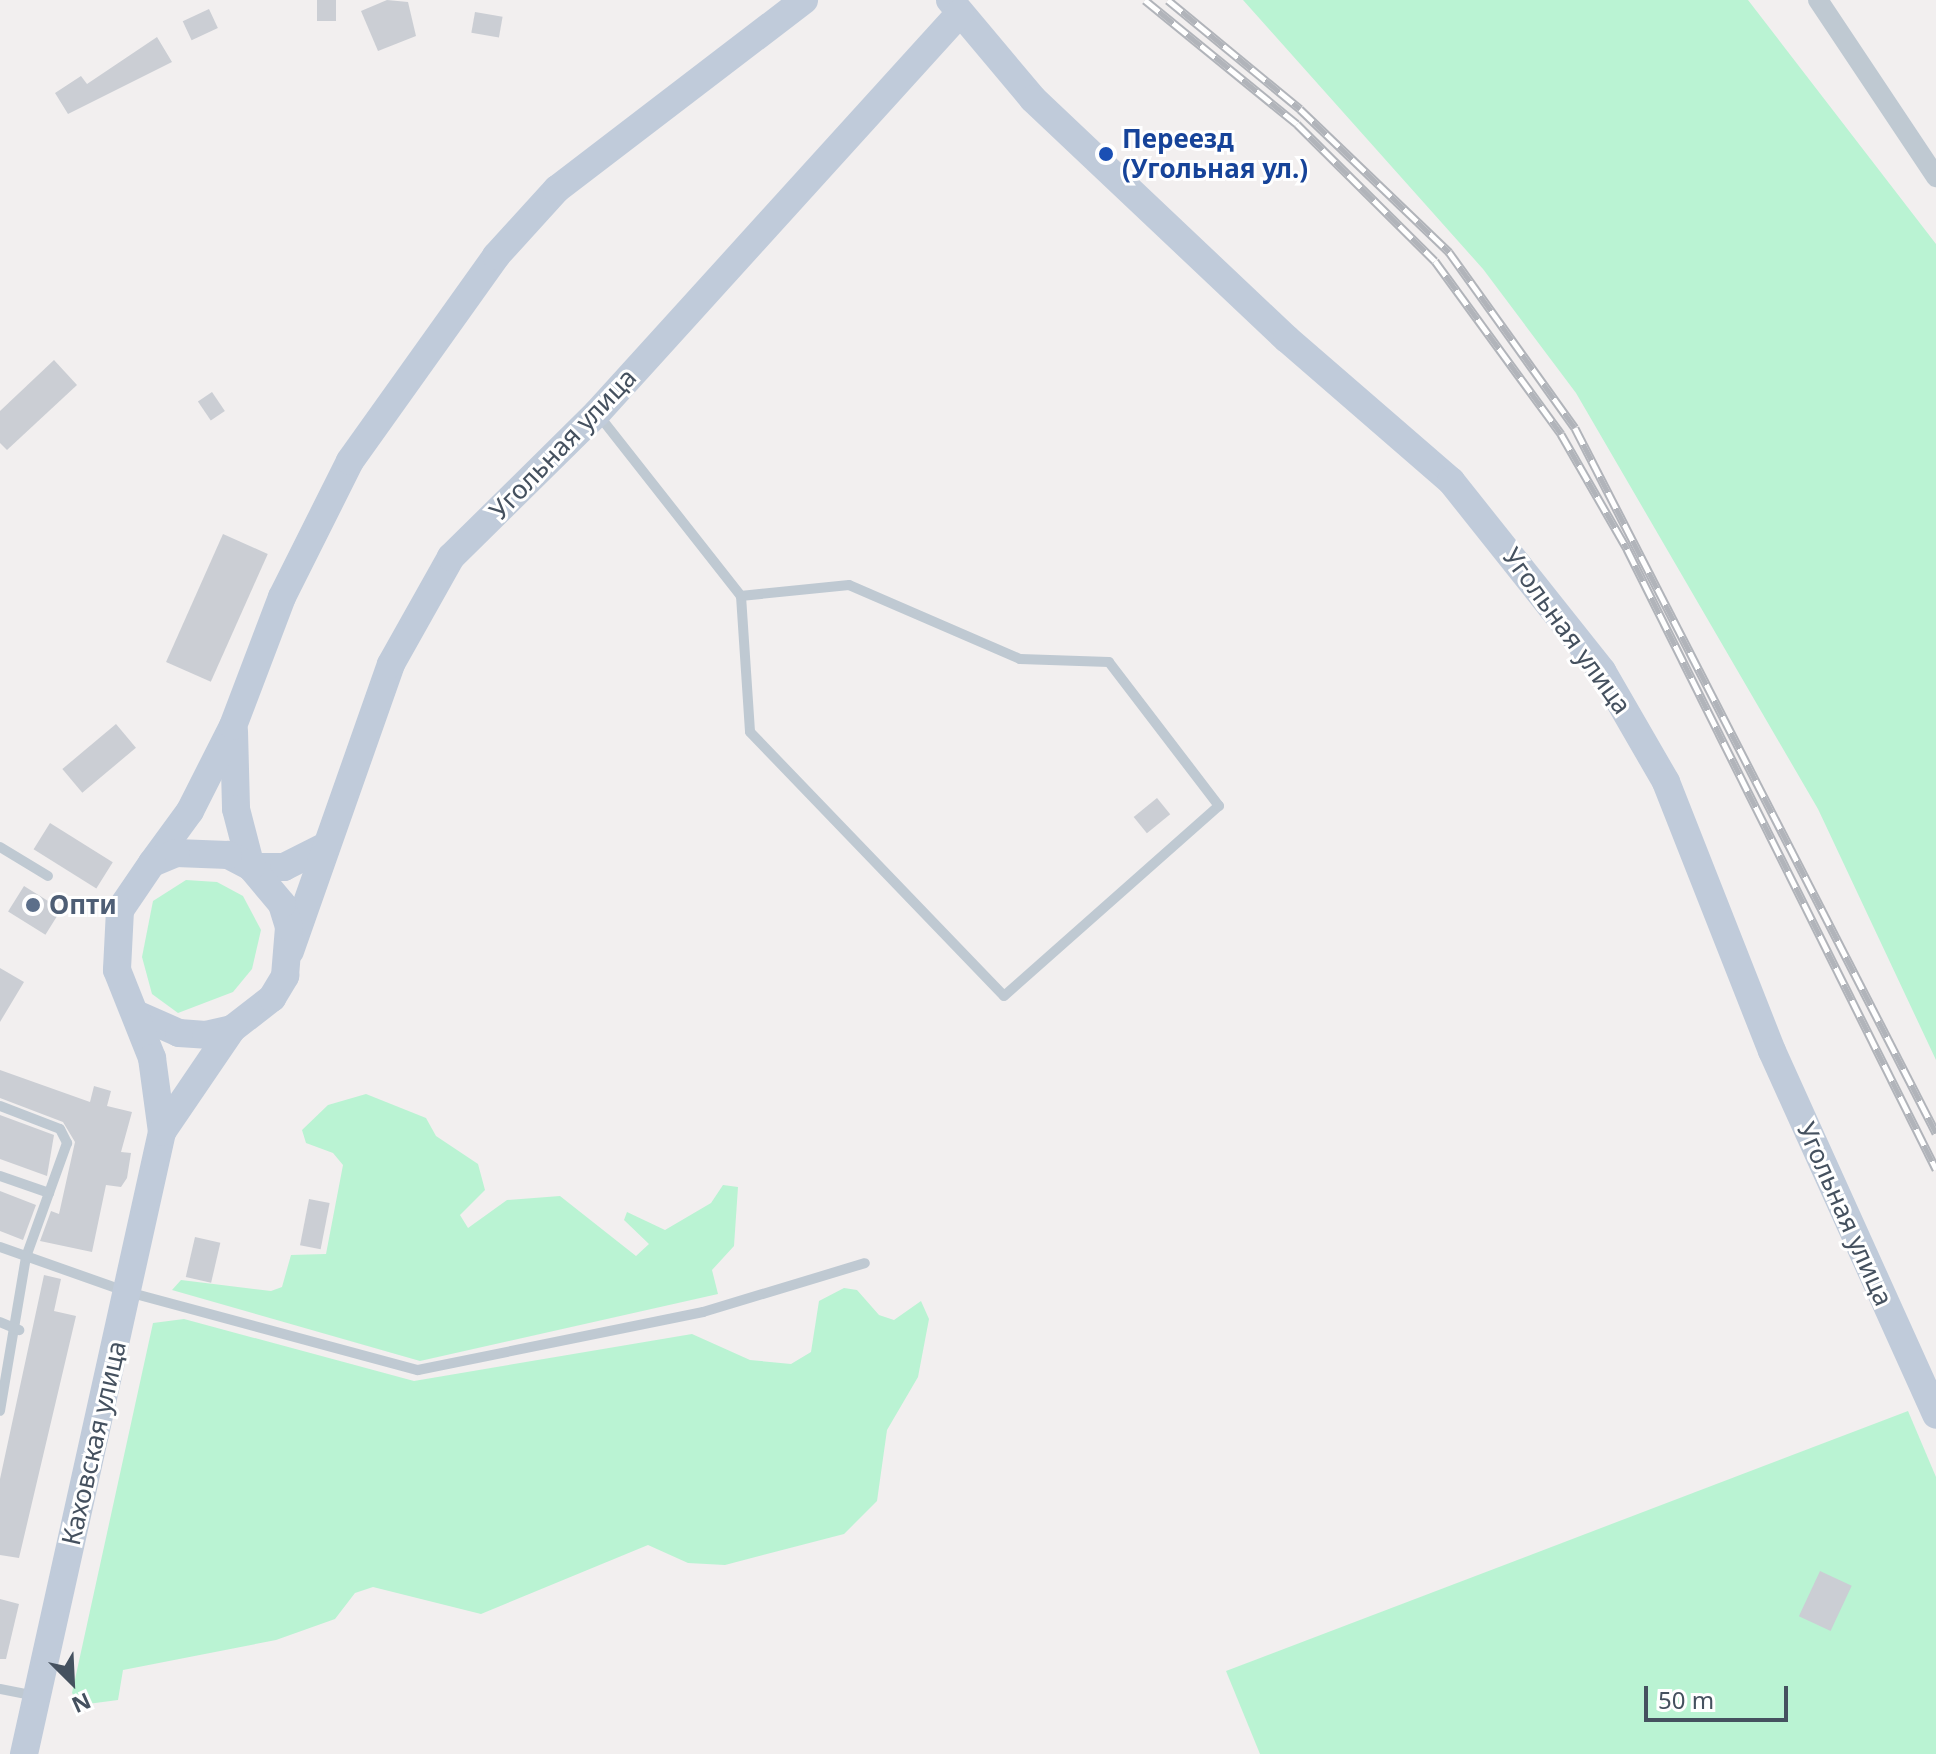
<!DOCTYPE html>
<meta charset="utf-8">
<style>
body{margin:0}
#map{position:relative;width:1936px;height:1754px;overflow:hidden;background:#f2efef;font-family:"Noto Sans",sans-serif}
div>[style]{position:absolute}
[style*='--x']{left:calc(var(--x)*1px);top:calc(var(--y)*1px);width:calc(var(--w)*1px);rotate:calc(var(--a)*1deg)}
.green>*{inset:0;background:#baf3d3}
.building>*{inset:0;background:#cbced4;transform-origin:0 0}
.lane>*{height:10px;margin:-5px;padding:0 5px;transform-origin:5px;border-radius:5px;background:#bfc9d2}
.street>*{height:20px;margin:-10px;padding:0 10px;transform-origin:10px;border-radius:10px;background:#bfc9d2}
.secondary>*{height:28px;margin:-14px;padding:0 14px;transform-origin:14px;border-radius:14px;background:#c0cbda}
.rail>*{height:9px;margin-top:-4.5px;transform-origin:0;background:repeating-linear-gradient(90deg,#fff 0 18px,#b1b4ba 0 36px);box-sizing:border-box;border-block:2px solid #b1b4ba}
.dots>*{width:22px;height:22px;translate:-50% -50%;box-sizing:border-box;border:4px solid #fff;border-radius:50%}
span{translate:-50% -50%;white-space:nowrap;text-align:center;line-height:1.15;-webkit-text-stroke:6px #fff;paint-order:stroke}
.transit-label{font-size:26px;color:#164399;font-weight:700}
.left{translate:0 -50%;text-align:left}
.street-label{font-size:26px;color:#45515f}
.service-label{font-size:26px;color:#4e5e75;font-weight:700}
.north{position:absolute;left:32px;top:1642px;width:80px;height:80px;-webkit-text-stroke:6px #fff;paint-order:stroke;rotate:156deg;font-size:22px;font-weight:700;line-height:32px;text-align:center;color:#45515f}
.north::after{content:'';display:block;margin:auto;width:28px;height:36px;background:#45515f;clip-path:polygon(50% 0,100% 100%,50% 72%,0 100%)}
.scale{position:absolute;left:1644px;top:1686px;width:144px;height:36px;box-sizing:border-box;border:4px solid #45515f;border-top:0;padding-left:10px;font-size:24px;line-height:28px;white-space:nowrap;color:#45515f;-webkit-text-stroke:6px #fff;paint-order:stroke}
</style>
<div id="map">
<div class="green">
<i style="clip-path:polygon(1243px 0,1748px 0,1936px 244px,1936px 1060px,1818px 809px,1576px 393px,1483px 269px)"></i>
<i style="clip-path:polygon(186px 880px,217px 882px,243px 896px,261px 930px,252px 969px,233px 992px,178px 1013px,152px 994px,142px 957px,153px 901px)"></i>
<i style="clip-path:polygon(366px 1094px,426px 1118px,436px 1136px,478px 1164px,485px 1190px,460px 1215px,468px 1228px,507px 1200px,560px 1196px,636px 1256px,649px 1244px,624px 1220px,627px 1212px,665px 1230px,711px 1203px,723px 1185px,738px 1187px,734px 1246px,712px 1270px,718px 1294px,420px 1361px,172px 1290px,181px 1280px,271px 1291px,282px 1287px,291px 1255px,326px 1254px,343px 1165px,333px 1153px,306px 1143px,302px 1130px,328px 1105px)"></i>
<i style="clip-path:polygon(844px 1288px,857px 1290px,879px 1315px,894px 1320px,921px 1301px,929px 1319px,918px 1377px,887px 1430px,877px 1501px,844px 1534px,725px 1565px,688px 1563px,648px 1545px,481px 1614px,373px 1587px,355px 1593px,335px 1619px,276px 1640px,123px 1670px,118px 1700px,80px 1705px,72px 1693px,153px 1323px,184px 1319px,414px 1381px,692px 1334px,750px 1360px,791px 1364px,811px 1352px,819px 1301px)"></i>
<i style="clip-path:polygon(1908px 1411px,1936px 1477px,1936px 1754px,1260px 1754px,1226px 1671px)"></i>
</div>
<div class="building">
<i style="left:317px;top:0;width:19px;height:21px"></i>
<i style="clip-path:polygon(387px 0,408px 2px,416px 36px,378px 51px,361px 11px)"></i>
<i style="left:209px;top:9px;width:21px;height:29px;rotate:65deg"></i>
<i style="left:475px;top:12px;width:28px;height:21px;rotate:10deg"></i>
<i style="clip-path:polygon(157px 37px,172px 62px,68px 114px,55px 93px,81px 76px,87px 84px)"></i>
<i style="clip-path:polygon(54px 360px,77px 385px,7px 450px,0 443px,0 411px)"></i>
<i style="left:212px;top:392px;width:23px;height:17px;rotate:56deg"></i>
<i style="left:223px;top:534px;width:49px;height:140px;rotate:24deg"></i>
<i style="left:116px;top:724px;width:31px;height:70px;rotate:50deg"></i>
<i style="left:1157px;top:798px;width:21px;height:30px;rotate:51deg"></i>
<i style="left:50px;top:823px;width:74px;height:31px;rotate:32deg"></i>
<i style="left:24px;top:886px;width:44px;height:30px;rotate:32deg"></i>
<i style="clip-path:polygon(0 968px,24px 982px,0 1022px)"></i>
<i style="clip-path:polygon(0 1070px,90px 1102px,94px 1086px,111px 1091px,107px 1106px,132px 1112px,121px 1152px,131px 1153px,127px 1178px,121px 1187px,106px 1185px,92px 1252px,40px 1241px,51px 1211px,59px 1214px,75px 1142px,63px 1122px,0 1098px)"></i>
<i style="clip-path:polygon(0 1115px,54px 1135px,47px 1176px,0 1159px)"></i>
<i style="clip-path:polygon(0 1191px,36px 1205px,23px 1240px,0 1231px)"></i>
<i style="left:309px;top:1199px;width:21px;height:47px;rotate:11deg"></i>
<i style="left:195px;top:1237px;width:26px;height:41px;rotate:13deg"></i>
<i style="clip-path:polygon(44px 1275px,61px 1279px,54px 1311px,76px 1316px,19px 1558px,0 1555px,0 1479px)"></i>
<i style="left:1820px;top:1571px;width:35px;height:50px;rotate:25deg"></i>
<i style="clip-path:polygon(0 1599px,19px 1604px,6px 1659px,0 1659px)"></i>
</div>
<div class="lane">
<i style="--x:597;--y:413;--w:233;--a:51.8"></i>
<i style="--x:741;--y:596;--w:136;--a:86.2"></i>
<i style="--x:750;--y:732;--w:366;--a:46.1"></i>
<i style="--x:1004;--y:996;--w:287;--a:-41.5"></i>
<i style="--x:1219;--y:806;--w:181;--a:-127.4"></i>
<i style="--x:1109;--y:662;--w:89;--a:-178.1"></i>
<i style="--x:1020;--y:659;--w:186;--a:-156.6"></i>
<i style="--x:849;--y:585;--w:109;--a:174.2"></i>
<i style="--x:0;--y:847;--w:56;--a:31.1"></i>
<i style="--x:0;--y:1106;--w:64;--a:21"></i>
<i style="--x:60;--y:1129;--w:16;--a:63"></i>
<i style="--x:67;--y:1143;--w:121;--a:109.8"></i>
<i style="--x:26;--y:1257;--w:156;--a:99.6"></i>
<i style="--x:0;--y:1176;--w:52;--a:19.1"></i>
<i style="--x:0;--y:1247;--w:136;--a:19.4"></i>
<i style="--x:128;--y:1292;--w:300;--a:15.1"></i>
<i style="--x:418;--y:1370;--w:291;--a:-11.5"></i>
<i style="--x:703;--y:1312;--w:169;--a:-16.8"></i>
<i style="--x:0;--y:1322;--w:21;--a:23"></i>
<i style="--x:0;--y:1689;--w:36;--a:11"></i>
</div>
<div class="street">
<i style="--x:1818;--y:0;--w:213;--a:56.3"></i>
</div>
<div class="secondary">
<i style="--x:950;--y:0;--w:129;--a:50"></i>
<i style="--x:1033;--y:99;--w:349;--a:43.4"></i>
<i style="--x:1287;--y:339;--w:217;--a:40.9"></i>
<i style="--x:1451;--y:481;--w:243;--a:51.5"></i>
<i style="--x:1602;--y:671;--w:128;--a:60"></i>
<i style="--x:1666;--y:782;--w:289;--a:68.5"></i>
<i style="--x:1772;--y:1051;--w:399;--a:65.7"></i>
<i style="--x:234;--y:731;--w:78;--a:88.5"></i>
<i style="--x:236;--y:809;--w:60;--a:75.5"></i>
<i style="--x:152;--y:863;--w:64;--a:-53.8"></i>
<i style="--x:190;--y:811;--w:95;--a:-63.2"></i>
<i style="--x:233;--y:726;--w:138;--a:-69.2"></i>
<i style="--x:282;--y:597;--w:152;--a:-63.4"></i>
<i style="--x:350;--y:461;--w:252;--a:-54.5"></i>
<i style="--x:496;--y:256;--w:91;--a:-47.7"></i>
<i style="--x:557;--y:189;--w:311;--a:-37.4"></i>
<i style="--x:251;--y:867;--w:33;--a:0"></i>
<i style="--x:284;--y:867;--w:45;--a:-26.6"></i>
<i style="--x:290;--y:951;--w:304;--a:-70.6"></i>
<i style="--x:391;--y:664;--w:123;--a:-60.7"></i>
<i style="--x:451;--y:557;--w:205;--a:-44.6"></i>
<i style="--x:597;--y:413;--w:540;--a:-47.78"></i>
<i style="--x:136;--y:1014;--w:47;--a:23.8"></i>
<i style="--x:179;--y:1033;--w:27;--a:4"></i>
<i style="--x:206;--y:1035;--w:27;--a:-13"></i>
<i style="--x:232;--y:1029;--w:51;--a:-37.8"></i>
<i style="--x:272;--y:998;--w:26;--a:-59"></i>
<i style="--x:285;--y:976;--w:49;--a:-85.3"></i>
<i style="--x:289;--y:927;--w:24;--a:-107"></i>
<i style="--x:282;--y:904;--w:48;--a:-130"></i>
<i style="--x:251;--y:867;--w:26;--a:-152"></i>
<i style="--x:228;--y:855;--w:52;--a:-177.8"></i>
<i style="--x:176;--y:853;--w:26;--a:157"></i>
<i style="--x:152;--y:863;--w:57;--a:124.2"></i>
<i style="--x:120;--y:910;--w:60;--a:92.9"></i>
<i style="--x:117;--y:970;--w:95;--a:68.3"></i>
<i style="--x:152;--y:1058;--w:75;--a:82.3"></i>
<i style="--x:24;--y:1754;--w:637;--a:-77.49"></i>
<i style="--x:162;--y:1132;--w:125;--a:-55.8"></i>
</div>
<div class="rail">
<i style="--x:1145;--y:0;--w:196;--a:39.2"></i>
<i style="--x:1297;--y:124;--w:194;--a:44.8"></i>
<i style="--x:1435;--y:261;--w:214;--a:53.9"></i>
<i style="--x:1561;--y:434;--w:133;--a:60.1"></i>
<i style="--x:1627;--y:549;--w:693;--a:63.51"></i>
<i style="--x:1168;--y:0;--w:171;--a:39.5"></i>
<i style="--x:1300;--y:109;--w:207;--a:43.8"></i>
<i style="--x:1449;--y:252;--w:216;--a:54.4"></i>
<i style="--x:1575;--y:428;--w:792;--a:62.88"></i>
</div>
<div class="dots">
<i style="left:1106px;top:154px;background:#1a4fb4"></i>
<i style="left:33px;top:905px;background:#5c6f8a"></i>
</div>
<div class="transit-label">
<span class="left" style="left:1122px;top:154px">Переезд<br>(Угольная ул.)</span>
</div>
<div class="street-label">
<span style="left:563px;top:444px;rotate:-46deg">Угольная улица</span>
<span style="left:1567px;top:631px;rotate:54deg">Угольная улица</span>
<span style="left:1845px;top:1214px;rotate:66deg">Угольная улица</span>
<span style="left:94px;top:1443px;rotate:-77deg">Каховская улица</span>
</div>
<div class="service-label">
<span class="left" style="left:49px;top:905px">Опти</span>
</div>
<div class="north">N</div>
<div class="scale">50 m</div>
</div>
